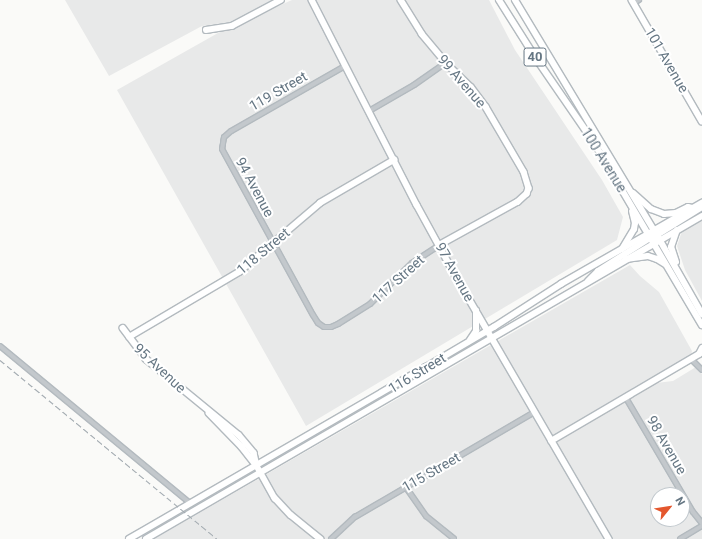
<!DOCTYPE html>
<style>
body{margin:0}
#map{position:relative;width:702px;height:539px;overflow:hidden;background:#fafaf8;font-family:Roboto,sans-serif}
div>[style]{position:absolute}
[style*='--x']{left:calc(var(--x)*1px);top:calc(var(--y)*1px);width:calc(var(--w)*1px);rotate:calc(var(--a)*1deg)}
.built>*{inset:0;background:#e8e9e9}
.roads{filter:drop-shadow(1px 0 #b3babf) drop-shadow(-1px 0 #b3babf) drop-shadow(0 1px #b3babf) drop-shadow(0 -1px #b3babf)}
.street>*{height:4px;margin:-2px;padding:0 2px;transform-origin:2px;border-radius:2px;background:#c3c8cc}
.secondary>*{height:5.5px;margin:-2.75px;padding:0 2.75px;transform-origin:2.75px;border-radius:2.75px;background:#fff}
.primary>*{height:6px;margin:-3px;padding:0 3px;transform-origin:3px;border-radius:3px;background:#fff}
.rail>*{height:1px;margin-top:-0.5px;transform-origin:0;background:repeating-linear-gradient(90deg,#a2aab0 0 6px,transparent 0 9px)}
span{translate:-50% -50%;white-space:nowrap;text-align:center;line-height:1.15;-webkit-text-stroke:4px #fff;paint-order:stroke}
.shield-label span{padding:1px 3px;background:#fff;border:1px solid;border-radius:3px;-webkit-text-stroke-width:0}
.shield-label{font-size:13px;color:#657683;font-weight:700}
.street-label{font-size:14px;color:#657683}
.north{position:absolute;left:650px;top:487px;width:40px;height:40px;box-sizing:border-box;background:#fff;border:1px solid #c1c8cd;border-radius:50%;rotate:60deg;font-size:11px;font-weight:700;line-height:16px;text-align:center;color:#657683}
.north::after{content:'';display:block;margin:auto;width:14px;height:18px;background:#e4572e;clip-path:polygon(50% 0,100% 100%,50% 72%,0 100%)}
</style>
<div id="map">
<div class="built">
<i style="clip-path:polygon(65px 0,273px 0,230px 22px,202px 26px,109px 76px)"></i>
<i style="clip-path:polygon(292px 0,489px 0,515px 50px,602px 180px,623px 217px,617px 240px,306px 426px,117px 90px,218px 33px)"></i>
<i style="clip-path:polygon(702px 216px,702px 301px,685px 270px,677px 246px,684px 225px)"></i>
<i style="clip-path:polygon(evenodd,630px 265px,640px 276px,659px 292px,692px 351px,691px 355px,599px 408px,603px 414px,656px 383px,673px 381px,696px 367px,702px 374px,702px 539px,154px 539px,630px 265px,658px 495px,682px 495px,682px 519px,658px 519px,658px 495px)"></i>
</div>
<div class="roads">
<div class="street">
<i style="--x:634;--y:3;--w:6;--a:-31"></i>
<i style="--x:345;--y:66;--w:131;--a:150.3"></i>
<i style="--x:231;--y:131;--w:9;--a:139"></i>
<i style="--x:224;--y:137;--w:12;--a:99"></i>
<i style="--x:222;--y:149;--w:189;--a:61.3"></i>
<i style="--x:313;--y:315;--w:9;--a:58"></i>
<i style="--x:318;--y:323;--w:7;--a:34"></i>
<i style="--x:324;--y:327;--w:7;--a:0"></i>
<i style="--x:331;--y:327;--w:8;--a:-23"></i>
<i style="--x:338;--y:324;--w:38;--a:-32"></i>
<i style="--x:370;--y:304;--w:59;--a:-44.3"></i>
<i style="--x:412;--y:263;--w:33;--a:-33"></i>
<i style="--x:369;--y:111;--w:52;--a:-30"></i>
<i style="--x:414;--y:85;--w:39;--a:-35"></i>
<i style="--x:0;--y:346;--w:248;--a:39.6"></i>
<i style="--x:692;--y:360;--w:14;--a:45"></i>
<i style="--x:626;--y:398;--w:132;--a:59.6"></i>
<i style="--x:693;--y:512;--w:14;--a:51"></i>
<i style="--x:405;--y:486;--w:37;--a:55"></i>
<i style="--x:426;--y:516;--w:36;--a:39"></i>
<i style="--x:331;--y:539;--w:33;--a:-43"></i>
<i style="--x:355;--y:517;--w:208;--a:-30.3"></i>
<i style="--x:680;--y:539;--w:26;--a:-31"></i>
</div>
<div class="secondary">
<i style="--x:312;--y:0;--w:230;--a:62.9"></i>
<i style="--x:417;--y:205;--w:83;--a:61.3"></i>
<i style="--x:457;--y:278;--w:302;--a:59.8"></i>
<i style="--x:401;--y:0;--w:40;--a:58"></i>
<i style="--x:422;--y:34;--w:38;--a:50"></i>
<i style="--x:446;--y:63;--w:35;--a:44"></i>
<i style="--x:471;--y:87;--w:25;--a:53"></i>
<i style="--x:486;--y:107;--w:75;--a:59.7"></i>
<i style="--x:524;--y:172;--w:17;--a:73"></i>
<i style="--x:529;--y:188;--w:6;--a:108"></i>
<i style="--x:527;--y:194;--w:12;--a:138"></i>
<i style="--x:518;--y:202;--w:89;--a:151.1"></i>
<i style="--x:632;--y:0;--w:140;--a:60"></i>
<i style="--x:206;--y:30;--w:26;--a:-9"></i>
<i style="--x:232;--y:26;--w:55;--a:-28"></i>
<i style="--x:123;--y:328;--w:39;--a:53"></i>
<i style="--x:146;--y:359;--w:120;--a:39.3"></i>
<i style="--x:239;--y:435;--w:23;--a:50"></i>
<i style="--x:254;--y:453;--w:13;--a:77"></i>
<i style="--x:129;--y:337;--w:128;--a:-30.6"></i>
<i style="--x:239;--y:272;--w:106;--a:-40.4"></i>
<i style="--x:320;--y:203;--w:86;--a:-30.2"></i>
<i style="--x:470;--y:340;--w:11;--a:-56"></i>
<i style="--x:476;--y:331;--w:20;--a:-90"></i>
<i style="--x:209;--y:413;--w:47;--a:45.9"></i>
<i style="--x:242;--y:447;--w:24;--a:52"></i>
<i style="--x:257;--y:466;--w:37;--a:61"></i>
<i style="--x:275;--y:498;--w:23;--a:47"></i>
<i style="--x:291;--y:515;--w:38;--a:39"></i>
<i style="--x:551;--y:441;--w:172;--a:-30.4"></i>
<i style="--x:129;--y:539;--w:343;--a:-30.1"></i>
<i style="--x:426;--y:367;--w:79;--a:-30.5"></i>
<i style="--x:494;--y:327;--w:80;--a:-32.7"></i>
<i style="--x:561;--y:284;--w:163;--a:-29.9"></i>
<i style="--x:146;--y:539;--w:643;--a:-30.15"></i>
</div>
<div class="primary">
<i style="--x:499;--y:0;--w:67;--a:57.7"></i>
<i style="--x:535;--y:57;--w:102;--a:55.4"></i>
<i style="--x:593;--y:141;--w:214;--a:59.4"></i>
<i style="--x:515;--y:0;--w:269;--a:58.9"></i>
<i style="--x:654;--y:230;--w:97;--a:60.3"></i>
<i style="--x:633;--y:193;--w:24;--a:42"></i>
<i style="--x:651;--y:209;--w:14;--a:21"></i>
<i style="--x:664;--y:214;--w:12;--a:-5"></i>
<i style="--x:676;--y:213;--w:13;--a:-27"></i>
<i style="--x:688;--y:207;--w:4;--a:14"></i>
<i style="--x:656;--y:238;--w:3;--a:-72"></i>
<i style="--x:657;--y:235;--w:53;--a:-31.9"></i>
<i style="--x:622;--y:249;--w:23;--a:-59"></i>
<i style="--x:634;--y:229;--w:6;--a:-81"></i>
<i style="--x:635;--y:223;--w:12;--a:-104"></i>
<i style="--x:626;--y:259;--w:22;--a:-8"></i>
<i style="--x:648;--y:256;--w:9;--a:18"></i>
<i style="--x:657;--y:259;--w:9;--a:32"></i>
<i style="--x:676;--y:262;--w:16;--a:-108"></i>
<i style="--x:671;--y:247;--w:18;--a:-71"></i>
<i style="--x:588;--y:281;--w:14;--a:-45"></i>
<i style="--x:598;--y:271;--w:62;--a:-32.4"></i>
<i style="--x:650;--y:238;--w:4;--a:-63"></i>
<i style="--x:699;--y:354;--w:7;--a:-63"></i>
</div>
</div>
<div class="rail">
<i style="--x:0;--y:360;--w:281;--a:39.5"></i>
</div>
<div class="shield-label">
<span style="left:535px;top:57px">40</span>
</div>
<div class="street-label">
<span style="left:667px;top:60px;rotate:60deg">101 Avenue</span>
<span style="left:462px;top:81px;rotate:49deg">99 Avenue</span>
<span style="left:278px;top:91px;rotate:-30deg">119 Street</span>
<span style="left:604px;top:160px;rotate:58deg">100 Avenue</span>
<span style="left:255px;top:187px;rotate:62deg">94 Avenue</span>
<span style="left:263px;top:251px;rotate:-40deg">118 Street</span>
<span style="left:455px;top:272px;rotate:61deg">97 Avenue</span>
<span style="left:398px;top:279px;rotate:-42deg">117 Street</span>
<span style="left:160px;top:368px;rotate:43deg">95 Avenue</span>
<span style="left:417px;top:373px;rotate:-31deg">116 Street</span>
<span style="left:667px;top:445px;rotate:60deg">98 Avenue</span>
<span style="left:431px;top:472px;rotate:-30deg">115 Street</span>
</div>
<div class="north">N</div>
</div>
